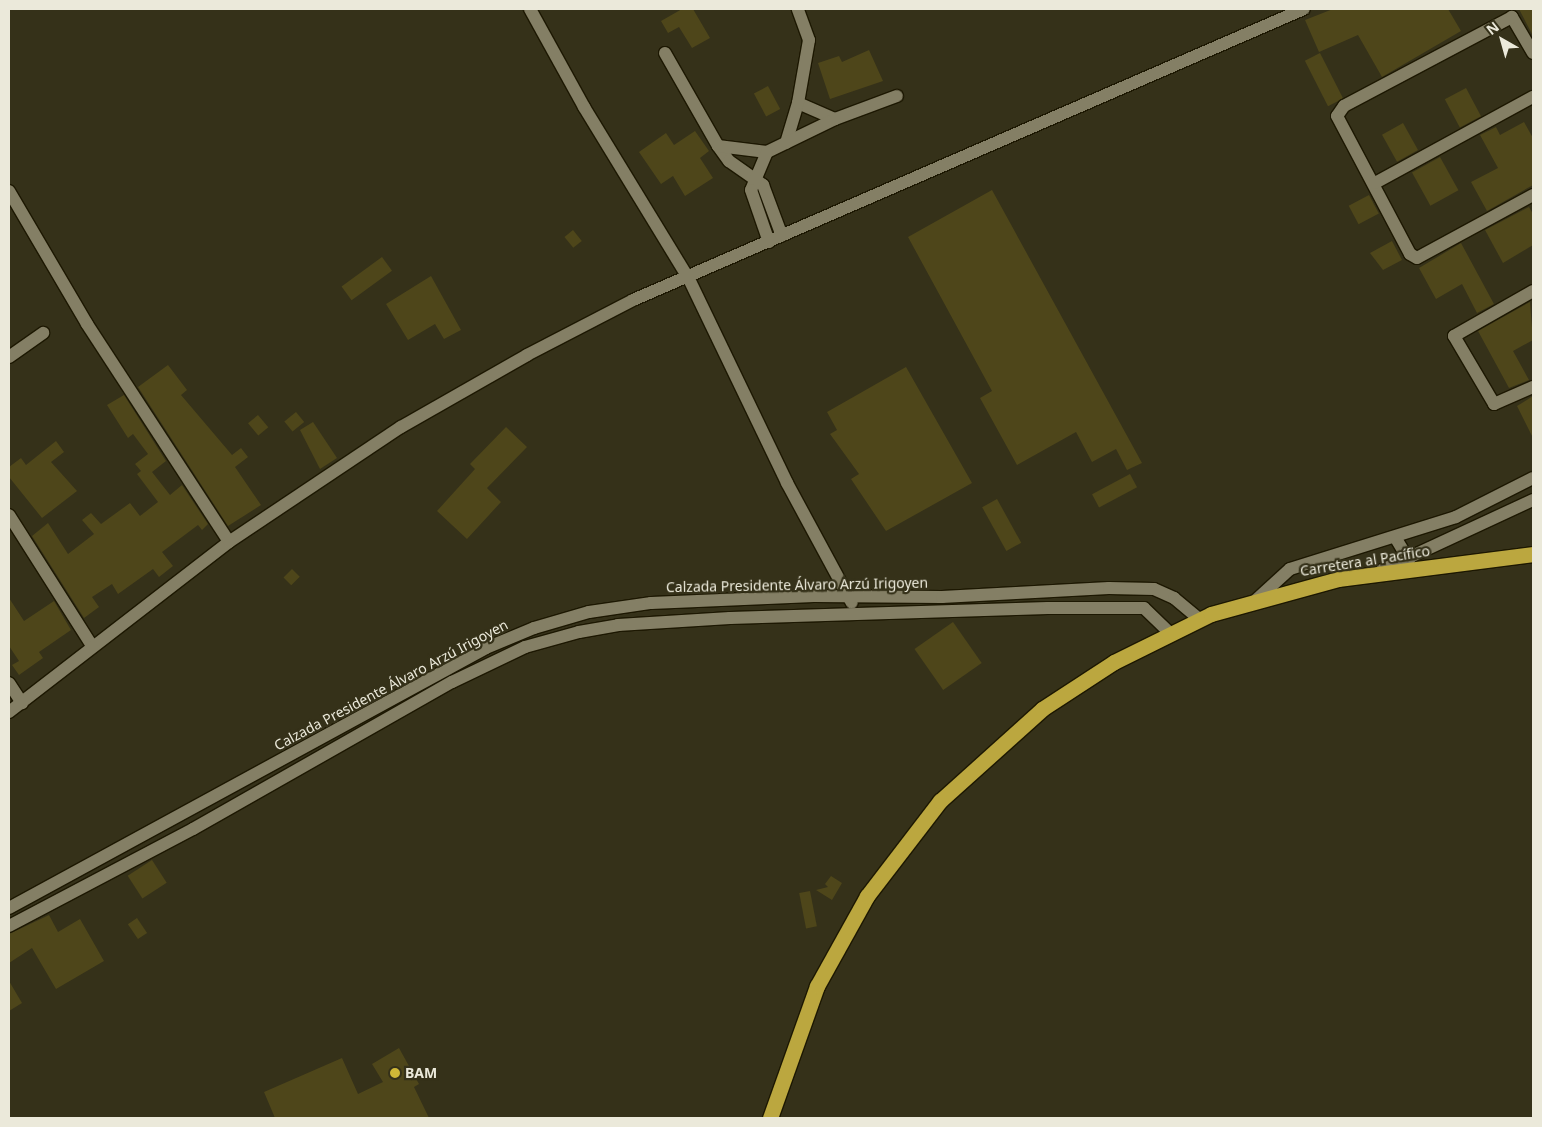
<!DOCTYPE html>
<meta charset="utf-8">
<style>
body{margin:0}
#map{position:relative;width:1542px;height:1127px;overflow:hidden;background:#353119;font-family:"Noto Sans",sans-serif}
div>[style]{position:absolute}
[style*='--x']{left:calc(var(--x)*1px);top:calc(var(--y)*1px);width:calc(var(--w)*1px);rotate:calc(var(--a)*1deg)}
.building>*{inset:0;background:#4e461a;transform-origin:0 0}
.roads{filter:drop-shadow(1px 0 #1d1802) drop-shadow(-1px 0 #1d1802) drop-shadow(0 1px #1d1802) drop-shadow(0 -1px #1d1802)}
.street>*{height:12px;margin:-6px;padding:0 6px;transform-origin:6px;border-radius:6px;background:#847f65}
.secondary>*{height:12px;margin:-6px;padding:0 6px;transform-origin:6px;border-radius:6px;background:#847f65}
.highway>*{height:15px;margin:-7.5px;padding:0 7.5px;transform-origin:7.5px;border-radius:7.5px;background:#bba73f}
.dots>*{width:14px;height:14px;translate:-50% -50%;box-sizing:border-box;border:2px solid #353119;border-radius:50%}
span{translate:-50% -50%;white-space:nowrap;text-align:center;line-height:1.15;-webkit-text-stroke:4.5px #353119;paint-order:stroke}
.street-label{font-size:14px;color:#ebe9da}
.poi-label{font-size:14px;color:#ebe9da;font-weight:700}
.left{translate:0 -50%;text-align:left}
.frame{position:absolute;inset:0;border:10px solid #ebe9da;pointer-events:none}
.north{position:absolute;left:1477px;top:15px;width:50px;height:50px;-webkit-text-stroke:4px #353119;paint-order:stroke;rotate:322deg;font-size:14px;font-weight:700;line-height:20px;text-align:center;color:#ebe9da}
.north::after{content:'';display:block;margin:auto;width:18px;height:22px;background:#ebe9da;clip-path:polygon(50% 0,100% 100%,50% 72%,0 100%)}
</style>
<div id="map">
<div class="building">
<i style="clip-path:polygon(682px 9px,693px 9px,710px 38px,692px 48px,679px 27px,668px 33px,661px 21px)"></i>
<i style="clip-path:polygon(1333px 9px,1448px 9px,1461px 31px,1382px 77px,1358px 35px,1319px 52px,1305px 20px)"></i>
<i style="clip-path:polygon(1519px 9px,1533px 9px,1533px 36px)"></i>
<i style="clip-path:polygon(869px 50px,883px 81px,830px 99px,818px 63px,839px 56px,842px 62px)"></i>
<i style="left:1320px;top:53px;width:51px;height:17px;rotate:63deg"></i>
<i style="left:768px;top:86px;width:26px;height:16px;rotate:62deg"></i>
<i style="left:1466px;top:88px;width:32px;height:24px;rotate:62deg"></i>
<i style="clip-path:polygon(1524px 122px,1533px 138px,1533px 185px,1487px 211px,1471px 182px,1498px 168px,1480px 135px,1496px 127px,1500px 135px)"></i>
<i style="left:1403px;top:123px;width:31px;height:24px;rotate:61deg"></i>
<i style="clip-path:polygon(695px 131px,709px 151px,700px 158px,713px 178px,685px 196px,673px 176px,661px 184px,639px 152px,666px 133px,674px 145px)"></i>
<i style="left:1440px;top:157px;width:38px;height:32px;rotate:61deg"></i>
<i style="clip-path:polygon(992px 190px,1142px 463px,1127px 470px,1116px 449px,1092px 462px,1076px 432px,1017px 465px,980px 398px,992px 391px,908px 237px)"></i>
<i style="left:1369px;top:195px;width:21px;height:23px;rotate:62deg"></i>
<i style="clip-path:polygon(1529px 207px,1533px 214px,1533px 245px,1503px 263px,1485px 230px)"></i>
<i style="left:573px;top:230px;width:14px;height:11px;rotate:51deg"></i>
<i style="clip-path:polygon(1392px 241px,1402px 260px,1383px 270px,1370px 253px)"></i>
<i style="clip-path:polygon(1461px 243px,1494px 304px,1477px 313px,1462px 284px,1436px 299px,1419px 268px)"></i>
<i style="left:382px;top:257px;width:17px;height:50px;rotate:54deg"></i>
<i style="clip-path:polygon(431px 276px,461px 330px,444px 339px,435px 324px,408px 340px,386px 304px)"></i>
<i style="clip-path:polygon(1530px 302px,1533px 340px,1513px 351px,1529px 380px,1509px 388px,1478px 331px)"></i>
<i style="clip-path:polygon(168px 365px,187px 390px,181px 395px,232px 455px,241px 448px,248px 457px,235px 467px,261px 505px,228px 526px,138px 387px)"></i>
<i style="clip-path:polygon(906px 367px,972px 483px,886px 531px,851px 479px,859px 474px,830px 434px,837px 430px,827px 412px)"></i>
<i style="clip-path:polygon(124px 395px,166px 461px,152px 472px,170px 495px,182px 485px,208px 524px,202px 530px,198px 525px,162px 552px,173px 566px,159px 577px,153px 569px,118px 594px,112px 584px,92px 597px,99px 607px,84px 618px,32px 536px,48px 523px,68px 554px,94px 534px,82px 520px,91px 513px,101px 524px,130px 503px,140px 516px,158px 502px,137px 474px,141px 471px,135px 464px,148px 454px,133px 434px,128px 438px,107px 405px)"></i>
<i style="clip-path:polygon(1533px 396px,1533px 438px,1517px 406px)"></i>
<i style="left:296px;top:412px;width:13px;height:15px;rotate:51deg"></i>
<i style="left:258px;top:415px;width:16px;height:13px;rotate:50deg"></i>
<i style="clip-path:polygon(313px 422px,337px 458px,320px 469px,300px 430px)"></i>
<i style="clip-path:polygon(506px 427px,527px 447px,487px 488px,501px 502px,467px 539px,437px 511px,475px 469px,470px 464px)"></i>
<i style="clip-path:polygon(56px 441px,64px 452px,51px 462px,77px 491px,42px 518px,9px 477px,9px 467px,21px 458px,26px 465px)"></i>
<i style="left:1130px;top:474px;width:15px;height:43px;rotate:62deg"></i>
<i style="left:997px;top:499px;width:50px;height:17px;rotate:61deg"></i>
<i style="left:292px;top:569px;width:11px;height:12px;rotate:45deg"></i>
<i style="clip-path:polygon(9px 598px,24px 621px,54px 601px,71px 630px,39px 652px,43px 658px,19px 675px,12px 665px,19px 661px,9px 646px)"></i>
<i style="left:953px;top:622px;width:50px;height:47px;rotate:55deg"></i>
<i style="left:152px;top:860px;width:27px;height:29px;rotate:57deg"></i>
<i style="clip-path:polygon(831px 876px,842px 883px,832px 900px,816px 890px,828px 887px,825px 884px)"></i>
<i style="left:810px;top:891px;width:36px;height:11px;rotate:79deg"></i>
<i style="clip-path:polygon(49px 915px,58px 932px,80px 919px,104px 961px,56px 989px,32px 948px,9px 963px,9px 934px)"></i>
<i style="left:137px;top:918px;width:18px;height:11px;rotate:56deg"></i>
<i style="clip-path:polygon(9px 981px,22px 1003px,9px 1011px)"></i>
<i style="clip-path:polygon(399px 1048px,419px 1084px,414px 1087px,429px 1118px,275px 1118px,264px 1092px,342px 1058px,358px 1094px,383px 1082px,372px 1064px)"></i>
</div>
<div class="roads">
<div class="street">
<i style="--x:665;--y:53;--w:107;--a:60.3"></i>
<i style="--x:718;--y:146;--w:19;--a:54"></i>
<i style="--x:729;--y:161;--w:42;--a:35.2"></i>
<i style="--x:763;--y:185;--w:54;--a:69.6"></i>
<i style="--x:1533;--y:53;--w:42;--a:-120.3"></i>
<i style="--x:1512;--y:17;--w:190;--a:152.1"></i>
<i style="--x:1344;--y:106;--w:12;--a:125"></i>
<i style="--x:1337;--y:116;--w:156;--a:62.1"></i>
<i style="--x:1410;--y:254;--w:8;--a:30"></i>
<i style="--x:1417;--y:258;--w:132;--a:-28.5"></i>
<i style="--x:798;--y:103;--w:40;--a:23.4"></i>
<i style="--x:786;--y:143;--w:42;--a:-73.3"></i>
<i style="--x:798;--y:103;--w:64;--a:-80.1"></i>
<i style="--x:809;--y:40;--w:33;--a:-110"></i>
<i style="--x:718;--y:146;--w:49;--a:7"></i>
<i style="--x:767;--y:152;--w:76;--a:-25.9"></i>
<i style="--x:835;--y:119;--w:66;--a:-20.4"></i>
<i style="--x:767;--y:152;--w:41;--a:112.8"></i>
<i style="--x:751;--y:190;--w:55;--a:70.9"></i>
<i style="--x:1375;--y:183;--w:180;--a:-28.6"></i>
<i style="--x:9;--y:191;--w:154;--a:59.6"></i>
<i style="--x:87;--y:324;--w:260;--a:56.9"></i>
<i style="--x:1533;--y:291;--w:91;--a:150.3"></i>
<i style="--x:1454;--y:336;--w:79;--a:59.5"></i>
<i style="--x:1494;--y:404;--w:43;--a:-23.6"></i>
<i style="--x:9;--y:357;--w:42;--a:-35.2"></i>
<i style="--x:9;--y:515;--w:155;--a:57.6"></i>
<i style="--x:1395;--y:537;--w:27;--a:59"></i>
<i style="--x:1382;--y:570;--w:166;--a:-24.9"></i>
<i style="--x:1256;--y:600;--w:46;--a:-42.4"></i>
<i style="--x:1290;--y:569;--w:174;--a:-17.4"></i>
<i style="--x:1456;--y:517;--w:86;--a:-26.9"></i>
<i style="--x:9;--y:683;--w:24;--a:57"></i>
</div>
<div class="secondary">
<i style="--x:530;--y:9;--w:112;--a:61.1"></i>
<i style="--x:584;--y:107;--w:202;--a:58.6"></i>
<i style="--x:689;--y:279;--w:226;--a:64.3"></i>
<i style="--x:787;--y:483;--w:136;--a:61.6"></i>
<i style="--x:9;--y:712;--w:278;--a:-37.7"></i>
<i style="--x:229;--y:542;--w:207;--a:-33.8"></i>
<i style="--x:401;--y:427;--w:145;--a:-29.7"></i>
<i style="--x:527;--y:355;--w:119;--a:-27.4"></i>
<i style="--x:633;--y:300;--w:731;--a:-23.45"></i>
<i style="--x:9;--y:908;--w:543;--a:-28.59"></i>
<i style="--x:486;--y:648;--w:52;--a:-22.6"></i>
<i style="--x:534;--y:628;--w:57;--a:-16.2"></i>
<i style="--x:589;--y:612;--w:63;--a:-8.3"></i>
<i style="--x:651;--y:603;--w:163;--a:-2.5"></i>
<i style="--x:814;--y:596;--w:128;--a:0.4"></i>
<i style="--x:942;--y:597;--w:167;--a:-3.1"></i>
<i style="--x:1109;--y:588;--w:45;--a:1.3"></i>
<i style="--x:1154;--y:589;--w:22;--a:24"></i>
<i style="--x:1174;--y:598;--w:33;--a:40"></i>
<i style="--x:9;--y:926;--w:208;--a:-27.8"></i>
<i style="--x:193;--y:829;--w:298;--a:-29.6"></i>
<i style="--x:452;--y:682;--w:81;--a:-25.6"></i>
<i style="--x:525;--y:647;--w:56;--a:-15.5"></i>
<i style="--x:579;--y:632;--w:40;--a:-10"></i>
<i style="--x:618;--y:625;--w:112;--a:-3.6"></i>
<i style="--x:730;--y:618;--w:318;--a:-1.8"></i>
<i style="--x:1048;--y:608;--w:96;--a:0"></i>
<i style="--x:1144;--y:608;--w:36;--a:44"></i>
</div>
<div class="highway">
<i style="--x:770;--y:1118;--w:140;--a:-70.4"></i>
<i style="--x:817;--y:986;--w:103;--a:-60.9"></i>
<i style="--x:867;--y:896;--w:120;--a:-52.5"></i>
<i style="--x:940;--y:801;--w:137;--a:-42"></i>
<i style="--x:1042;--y:709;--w:86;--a:-33.1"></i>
<i style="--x:1114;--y:662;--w:108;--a:-26.3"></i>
<i style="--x:1211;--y:614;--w:132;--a:-15.4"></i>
<i style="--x:1338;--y:579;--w:197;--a:-7.3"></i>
</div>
</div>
<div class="dots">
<i style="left:395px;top:1073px;background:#d0b837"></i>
</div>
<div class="street-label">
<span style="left:1365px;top:561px;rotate:-9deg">Carretera al Pacífico</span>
<span style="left:797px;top:585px;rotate:-1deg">Calzada Presidente Álvaro Arzú Irigoyen</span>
<span style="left:391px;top:685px;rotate:-28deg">Calzada Presidente Álvaro Arzú Irigoyen</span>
</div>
<div class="poi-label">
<span class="left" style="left:405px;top:1073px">BAM</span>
</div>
<div class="frame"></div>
<div class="north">N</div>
</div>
